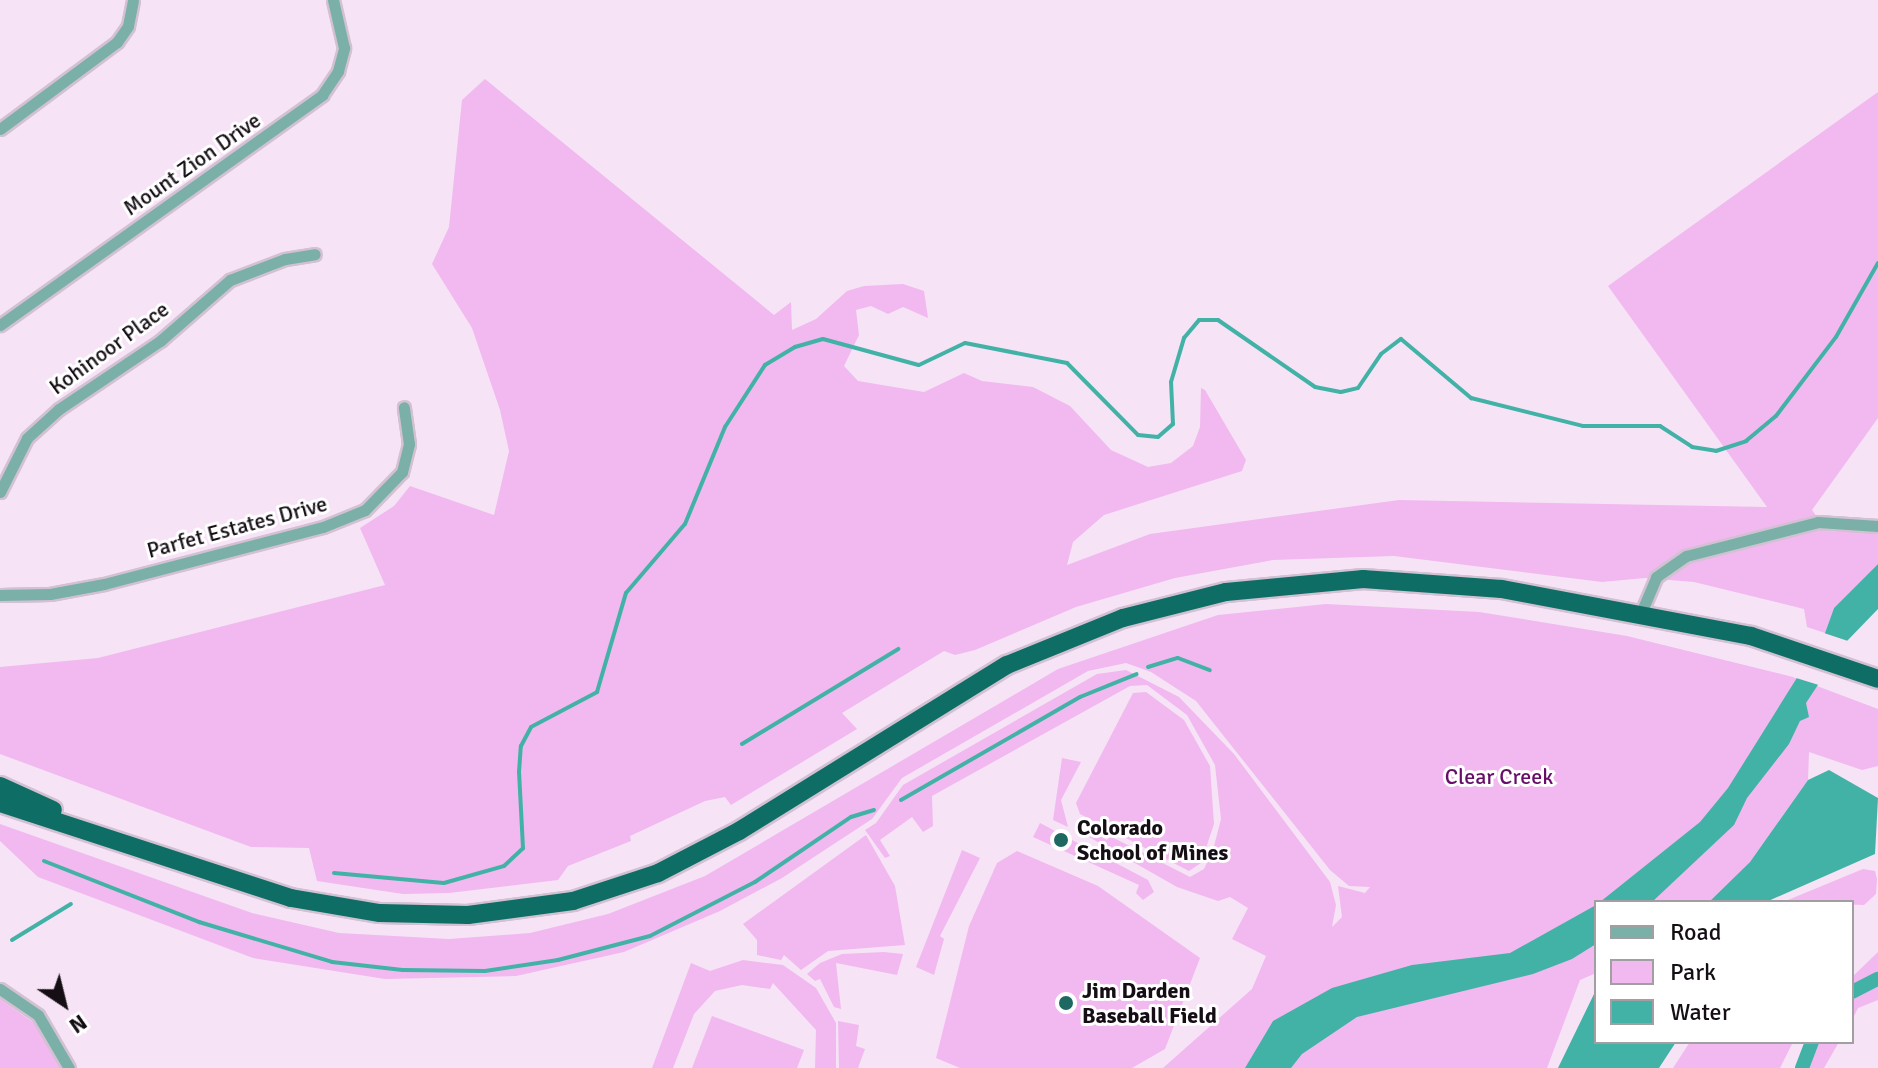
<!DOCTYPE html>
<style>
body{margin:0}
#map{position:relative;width:1878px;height:1068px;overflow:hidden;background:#f6e3f6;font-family:Signika,sans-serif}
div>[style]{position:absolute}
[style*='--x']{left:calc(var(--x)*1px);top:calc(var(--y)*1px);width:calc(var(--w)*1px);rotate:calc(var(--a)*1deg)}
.green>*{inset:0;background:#f1b9ef}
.water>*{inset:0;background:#43b2a6}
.pier>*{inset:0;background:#f6e3f6}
.stream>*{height:4px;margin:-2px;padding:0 2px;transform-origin:2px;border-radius:2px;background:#43b2a6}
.canal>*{height:14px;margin:-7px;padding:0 7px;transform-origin:7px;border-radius:7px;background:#43b2a6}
.roads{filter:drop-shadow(2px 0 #d2c1d2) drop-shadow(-2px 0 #d2c1d2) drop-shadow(0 2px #d2c1d2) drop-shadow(0 -2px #d2c1d2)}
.minor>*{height:11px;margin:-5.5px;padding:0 5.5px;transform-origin:5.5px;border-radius:5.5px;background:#7ab0a8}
.trunk>*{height:18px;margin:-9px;padding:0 9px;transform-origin:9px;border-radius:9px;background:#0e6e65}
.dots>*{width:22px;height:22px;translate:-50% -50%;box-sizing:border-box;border:4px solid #fff;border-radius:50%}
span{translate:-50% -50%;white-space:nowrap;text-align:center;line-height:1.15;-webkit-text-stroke:6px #fff;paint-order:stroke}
.street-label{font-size:22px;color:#150f15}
.park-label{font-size:22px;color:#670e69}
.poi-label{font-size:22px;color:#150f15;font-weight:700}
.left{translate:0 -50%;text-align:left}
.legend{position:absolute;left:1594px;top:900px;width:260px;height:144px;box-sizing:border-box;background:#fff;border:2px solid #a19fa1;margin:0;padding:10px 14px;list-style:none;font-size:24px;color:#150f15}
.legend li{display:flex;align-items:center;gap:16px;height:40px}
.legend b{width:40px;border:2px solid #a19fa1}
.north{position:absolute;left:24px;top:964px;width:80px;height:80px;-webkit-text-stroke:6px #fff;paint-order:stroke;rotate:145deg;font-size:22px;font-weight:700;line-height:32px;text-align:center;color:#150f15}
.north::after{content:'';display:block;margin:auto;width:28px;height:36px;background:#150f15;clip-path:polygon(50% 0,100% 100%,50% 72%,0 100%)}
</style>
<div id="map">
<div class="green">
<i style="clip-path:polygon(485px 79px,774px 315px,791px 302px,792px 330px,816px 319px,847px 291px,864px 286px,903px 284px,924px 291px,928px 318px,903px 307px,888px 314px,871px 306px,856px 310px,859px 335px,844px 366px,858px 381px,924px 392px,964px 373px,982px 381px,1033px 387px,1070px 406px,1111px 450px,1148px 467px,1171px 463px,1193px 446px,1200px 427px,1201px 388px,1205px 390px,1246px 460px,1242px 471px,1104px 515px,1073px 542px,1067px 565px,1150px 534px,1399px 500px,1767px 507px,1608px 286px,1878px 92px,1878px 418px,1812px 510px,1827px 531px,1878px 533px,1878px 564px,1834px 608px,1825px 633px,1807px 627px,1804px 609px,1694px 582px,1645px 578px,1602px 582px,1394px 556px,1273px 560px,1175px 578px,1076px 607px,975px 650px,955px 655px,944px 651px,842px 713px,857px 729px,731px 805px,725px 797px,705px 801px,630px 836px,631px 841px,568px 866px,558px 880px,449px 893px,403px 894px,317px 881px,309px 848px,251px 847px,0 754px,0 667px,98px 658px,385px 585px,360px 528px,394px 506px,410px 486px,494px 515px,509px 451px,500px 410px,472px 328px,432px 264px,449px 227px,462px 100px)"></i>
<i style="clip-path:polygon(1326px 604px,1479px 612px,1627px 636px,1793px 677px,1878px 709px,1878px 766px,1862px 770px,1809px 752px,1808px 780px,1750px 862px,1709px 902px,1596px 902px,1596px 973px,1580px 980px,1547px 1068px,1163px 1068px,1252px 989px,1266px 956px,1232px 939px,1248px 908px,1230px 897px,1218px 901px,1177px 887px,1089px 837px,1091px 831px,1107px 840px,1110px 836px,1190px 877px,1204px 869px,1213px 850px,1221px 819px,1215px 765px,1187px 715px,1147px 685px,1130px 686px,932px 796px,933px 826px,923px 832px,912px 817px,880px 840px,890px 856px,885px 858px,865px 830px,876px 823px,903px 785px,1097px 674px,1126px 670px,1179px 697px,1234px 754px,1330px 882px,1336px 905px,1332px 927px,1342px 917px,1338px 886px,1365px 893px,1370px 887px,1349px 886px,1330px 870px,1196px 701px,1151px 672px,1126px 663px,1088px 671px,902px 778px,872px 819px,782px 878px,720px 911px,624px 952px,516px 976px,385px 979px,253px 958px,38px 877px,0 841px,0 824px,252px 913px,339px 933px,449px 939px,530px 933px,608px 914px,705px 876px,1058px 669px,1218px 615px)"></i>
<i style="clip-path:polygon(1146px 692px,1184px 720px,1210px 766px,1214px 824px,1201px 863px,1189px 871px,1080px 814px,1076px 803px,1133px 693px)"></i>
<i style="clip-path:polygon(1062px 758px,1081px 762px,1061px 800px,1068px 827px,1053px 820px)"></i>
<i style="clip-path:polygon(1040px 823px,1148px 880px,1154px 892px,1143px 900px,1136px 893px,1139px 885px,1033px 837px)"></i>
<i style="clip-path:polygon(866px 835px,895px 886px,905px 945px,828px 951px,801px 970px,784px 955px,781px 960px,757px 955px,757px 940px,743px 924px)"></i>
<i style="clip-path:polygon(962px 850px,980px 858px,940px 936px,944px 939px,934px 975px,916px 967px)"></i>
<i style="clip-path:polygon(1017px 851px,1098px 886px,1200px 958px,1165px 1049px,1132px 1068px,960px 1068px,936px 1058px,969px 926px,997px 863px)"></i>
<i style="clip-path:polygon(1863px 869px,1875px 871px,1877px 879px,1876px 894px,1864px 905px,1783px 902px)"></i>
<i style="clip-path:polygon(1878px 952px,1878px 1000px,1858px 1008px,1852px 1020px,1852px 977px)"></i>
<i style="clip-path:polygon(842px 954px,884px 952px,903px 954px,897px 975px,836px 963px,841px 1009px,834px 1007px,820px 979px,815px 981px,807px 974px,820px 963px)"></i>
<i style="clip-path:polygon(743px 960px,783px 965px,816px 988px,836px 1023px,836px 1068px,815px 1068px,816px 1030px,773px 983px,770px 989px,742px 985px,715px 991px,694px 1014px,673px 1068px,652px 1068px,691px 963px,710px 971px)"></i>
<i style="clip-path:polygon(0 999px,34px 1023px,62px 1068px,0 1068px)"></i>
<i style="clip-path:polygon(712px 1016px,804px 1050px,797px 1068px,692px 1068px)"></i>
<i style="clip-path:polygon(838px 1021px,859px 1025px,856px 1046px,865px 1049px,858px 1068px,839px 1068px)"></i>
<i style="clip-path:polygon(1690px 1042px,1793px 1042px,1780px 1068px,1673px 1068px)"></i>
<i style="clip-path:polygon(1807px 1042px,1839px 1042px,1824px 1068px,1795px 1068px)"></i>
</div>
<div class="water">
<i style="clip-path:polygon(1878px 564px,1878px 609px,1847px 641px,1806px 703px,1809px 717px,1800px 721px,1789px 744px,1747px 798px,1734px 825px,1652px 902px,1600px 902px,1700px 822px,1728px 788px,1825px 633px,1834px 608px)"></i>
<i style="clip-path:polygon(1829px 770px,1878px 798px,1875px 854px,1766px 902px,1709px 902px,1750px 862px,1808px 780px)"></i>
<i style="clip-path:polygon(1596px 905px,1596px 944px,1572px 959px,1533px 974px,1357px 1017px,1302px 1054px,1291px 1068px,1245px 1068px,1273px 1021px,1332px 988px,1412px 965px,1510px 953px)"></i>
<i style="clip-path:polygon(1596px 990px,1596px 1042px,1676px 1042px,1659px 1068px,1558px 1068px)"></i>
</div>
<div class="pier">
<i style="clip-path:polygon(1821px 632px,1851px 642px,1822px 686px,1793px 677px)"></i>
</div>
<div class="stream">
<i style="--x:1148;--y:667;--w:31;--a:-17"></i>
<i style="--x:1178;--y:658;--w:34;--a:21"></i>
<i style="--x:742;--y:744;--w:183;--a:-31.3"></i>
<i style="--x:901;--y:800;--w:207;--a:-29.9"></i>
<i style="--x:1080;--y:697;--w:61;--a:-22"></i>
<i style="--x:44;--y:861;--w:167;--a:21.5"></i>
<i style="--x:199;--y:922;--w:139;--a:16.7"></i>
<i style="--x:332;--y:962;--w:71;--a:6.4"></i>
<i style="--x:403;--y:970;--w:82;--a:0.7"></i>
<i style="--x:485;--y:971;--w:74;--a:-8.6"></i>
<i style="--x:558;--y:960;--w:95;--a:-14.6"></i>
<i style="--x:650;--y:936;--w:118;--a:-27.2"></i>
<i style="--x:755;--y:882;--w:116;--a:-34.1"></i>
<i style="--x:851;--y:817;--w:24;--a:-17"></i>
<i style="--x:334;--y:873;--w:110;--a:5.2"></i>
<i style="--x:444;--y:883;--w:62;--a:-15.8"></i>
<i style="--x:504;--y:866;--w:26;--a:-43"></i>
<i style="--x:523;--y:848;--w:76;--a:-93"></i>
<i style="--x:519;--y:772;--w:26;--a:-86"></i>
<i style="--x:521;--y:746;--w:21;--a:-62"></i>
<i style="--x:531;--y:727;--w:75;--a:-27.9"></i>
<i style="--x:597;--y:692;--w:103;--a:-73.7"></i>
<i style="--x:626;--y:593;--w:91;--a:-49.5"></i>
<i style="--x:685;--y:524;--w:105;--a:-67.6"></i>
<i style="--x:725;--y:427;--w:74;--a:-57.2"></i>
<i style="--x:765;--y:365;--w:35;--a:-31"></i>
<i style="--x:795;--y:347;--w:29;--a:-16"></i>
<i style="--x:823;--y:339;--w:99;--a:15.2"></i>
<i style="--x:919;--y:365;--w:51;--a:-25.6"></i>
<i style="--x:965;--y:343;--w:104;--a:11.1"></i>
<i style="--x:1067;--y:363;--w:101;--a:45.4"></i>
<i style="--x:1138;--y:435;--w:20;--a:6"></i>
<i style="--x:1158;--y:437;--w:20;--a:-41"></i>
<i style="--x:1173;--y:424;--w:42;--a:-92.7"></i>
<i style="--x:1171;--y:382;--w:46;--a:-73.5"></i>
<i style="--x:1184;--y:338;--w:23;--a:-50"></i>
<i style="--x:1199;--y:320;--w:19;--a:0"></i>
<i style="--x:1218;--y:320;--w:118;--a:34.6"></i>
<i style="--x:1315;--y:387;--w:26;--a:11"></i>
<i style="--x:1341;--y:392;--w:17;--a:-13"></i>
<i style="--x:1358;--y:388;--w:41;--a:-55.9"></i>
<i style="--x:1381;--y:354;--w:25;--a:-37"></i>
<i style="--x:1401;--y:339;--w:92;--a:40.1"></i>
<i style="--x:1471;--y:398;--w:115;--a:14"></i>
<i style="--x:1583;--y:426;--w:77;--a:0"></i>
<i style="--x:1660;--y:426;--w:38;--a:33"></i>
<i style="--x:1692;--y:447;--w:24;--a:9"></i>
<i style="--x:1716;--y:451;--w:32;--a:-18"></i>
<i style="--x:1746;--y:441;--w:39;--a:-40"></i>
<i style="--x:1776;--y:416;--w:99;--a:-52.8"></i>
<i style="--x:1836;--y:337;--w:85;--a:-60.4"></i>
<i style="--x:12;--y:940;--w:69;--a:-31.4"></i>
</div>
<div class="canal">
<i style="--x:1852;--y:992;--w:29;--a:-27"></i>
<i style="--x:1802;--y:1068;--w:28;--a:-69"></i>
</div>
<div class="roads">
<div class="minor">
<i style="--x:0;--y:129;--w:146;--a:-36.6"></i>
<i style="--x:117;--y:42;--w:19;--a:-55"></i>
<i style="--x:128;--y:26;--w:26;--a:-79"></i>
<i style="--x:0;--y:325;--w:396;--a:-35.5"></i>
<i style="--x:322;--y:95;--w:29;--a:-56"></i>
<i style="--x:338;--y:71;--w:24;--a:-75"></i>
<i style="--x:344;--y:48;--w:49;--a:-102.9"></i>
<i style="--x:0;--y:492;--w:60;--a:-63.4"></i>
<i style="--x:27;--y:438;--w:43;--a:-42.2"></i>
<i style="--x:59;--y:409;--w:122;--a:-34"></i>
<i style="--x:160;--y:341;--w:93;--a:-41.1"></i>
<i style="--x:230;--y:280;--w:59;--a:-20.9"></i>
<i style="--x:285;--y:259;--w:30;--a:-9"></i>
<i style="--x:0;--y:595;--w:50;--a:-1.1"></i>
<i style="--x:50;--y:594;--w:55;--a:-10.5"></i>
<i style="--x:104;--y:584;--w:226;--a:-14.6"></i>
<i style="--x:323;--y:527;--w:45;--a:-22"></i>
<i style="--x:365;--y:510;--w:53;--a:-45.8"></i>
<i style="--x:402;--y:472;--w:29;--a:-76"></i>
<i style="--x:409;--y:444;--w:37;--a:-98"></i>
<i style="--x:1641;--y:613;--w:39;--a:-67"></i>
<i style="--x:1656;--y:577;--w:37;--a:-35"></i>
<i style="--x:1686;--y:556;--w:136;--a:-14.4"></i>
<i style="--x:1818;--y:522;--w:60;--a:3.8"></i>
<i style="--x:0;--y:989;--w:46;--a:34.4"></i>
<i style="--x:38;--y:1015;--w:61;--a:59.7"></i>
</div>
<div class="trunk">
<i style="--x:0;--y:786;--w:58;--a:24.4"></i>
<i style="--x:0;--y:803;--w:306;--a:18.1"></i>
<i style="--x:291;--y:898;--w:90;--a:9.6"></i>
<i style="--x:380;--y:913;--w:88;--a:1.3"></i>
<i style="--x:468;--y:915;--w:106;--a:-7.6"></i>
<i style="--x:573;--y:901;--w:89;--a:-18.2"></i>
<i style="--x:658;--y:873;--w:91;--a:-27.4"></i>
<i style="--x:739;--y:831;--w:315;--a:-31.8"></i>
<i style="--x:1007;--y:665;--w:125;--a:-22.1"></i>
<i style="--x:1123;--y:618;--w:106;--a:-14.2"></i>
<i style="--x:1226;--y:592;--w:138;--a:-5.4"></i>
<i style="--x:1363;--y:579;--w:139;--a:4.1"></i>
<i style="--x:1502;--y:589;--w:253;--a:10.7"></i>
<i style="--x:1751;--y:636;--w:134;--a:18.7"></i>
</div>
</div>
<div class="dots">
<i style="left:1061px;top:840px;background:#1d6860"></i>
<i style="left:1066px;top:1003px;background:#1d6860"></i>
</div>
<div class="street-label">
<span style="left:192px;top:164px;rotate:-35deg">Mount Zion Drive</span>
<span style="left:109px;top:348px;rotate:-36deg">Kohinoor Place</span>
<span style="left:237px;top:527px;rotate:-15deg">Parfet Estates Drive</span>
</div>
<div class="park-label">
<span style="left:1499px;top:777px">Clear Creek</span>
</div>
<div class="poi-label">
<span class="left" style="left:1077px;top:840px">Colorado<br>School of Mines</span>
<span class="left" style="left:1082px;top:1003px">Jim Darden<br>Baseball Field</span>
</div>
<ul class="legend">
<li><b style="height:10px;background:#7ab0a8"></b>Road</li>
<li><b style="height:22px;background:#f1b9ef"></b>Park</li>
<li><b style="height:22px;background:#43b2a6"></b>Water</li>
</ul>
<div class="north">N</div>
</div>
